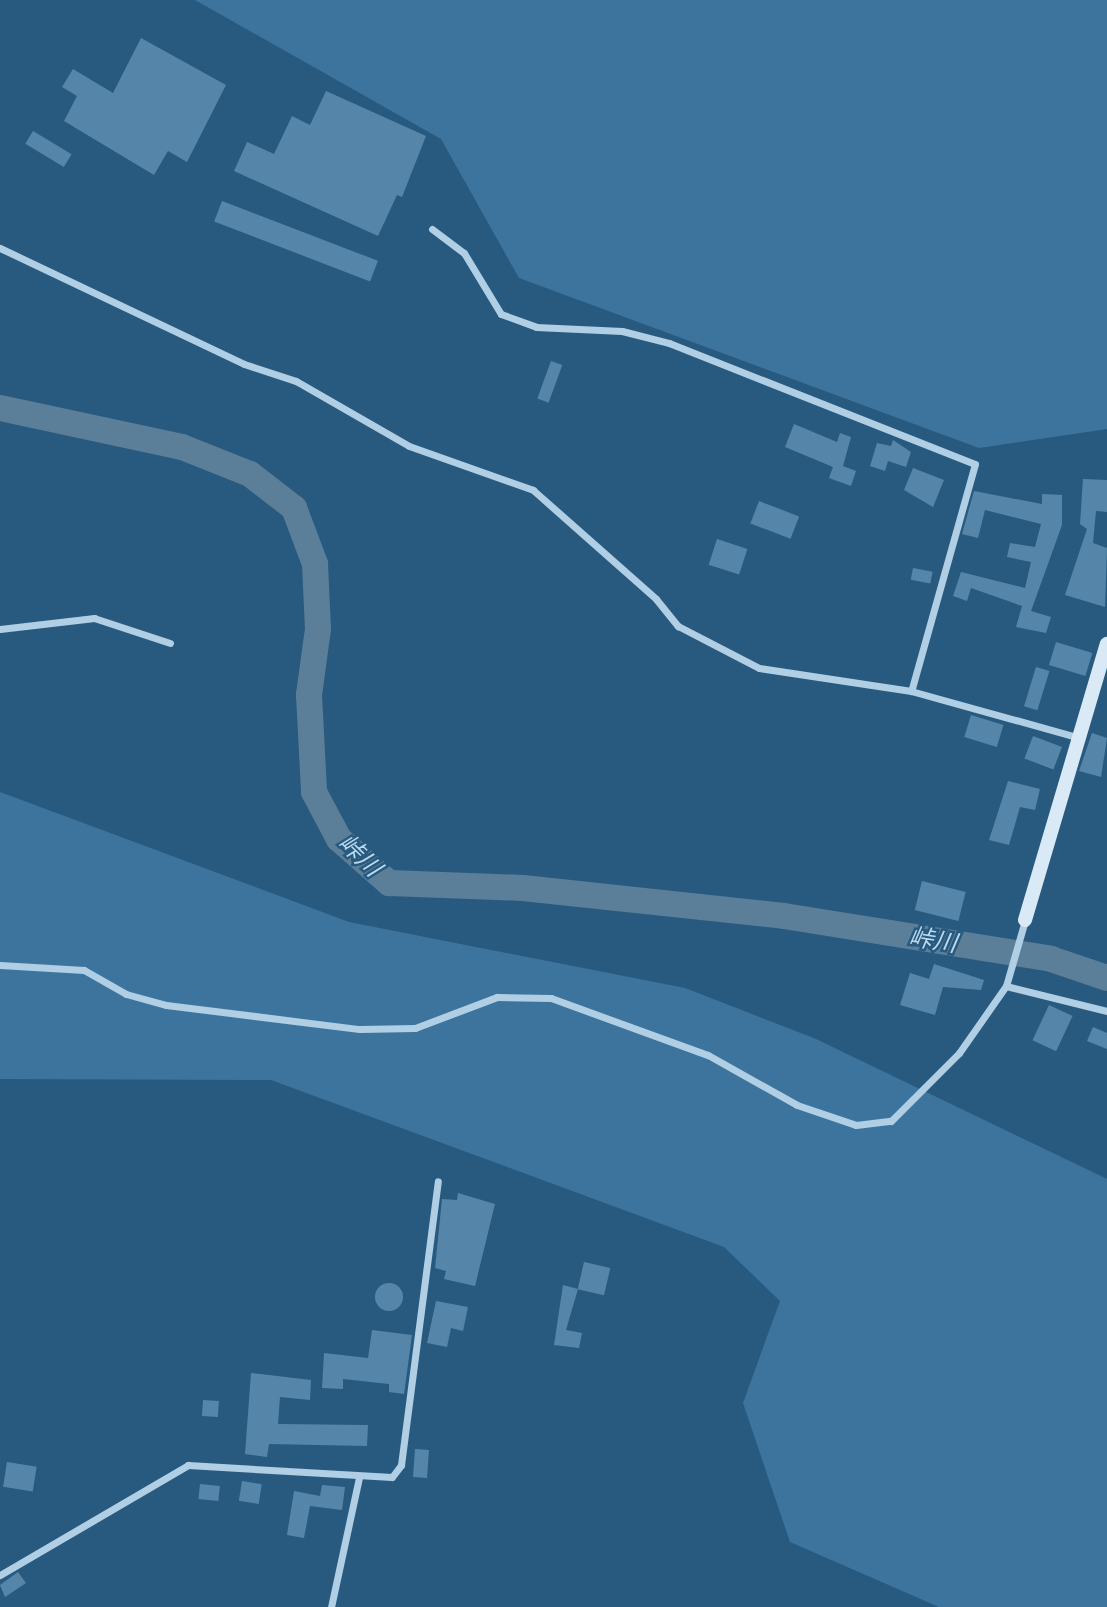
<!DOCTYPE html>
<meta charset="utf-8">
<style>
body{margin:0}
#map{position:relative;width:1107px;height:1607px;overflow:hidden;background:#285a80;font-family:Montserrat,"Noto Sans JP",sans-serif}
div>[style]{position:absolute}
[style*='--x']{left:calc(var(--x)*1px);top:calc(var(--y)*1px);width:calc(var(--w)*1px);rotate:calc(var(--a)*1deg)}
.green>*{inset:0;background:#3d749d}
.river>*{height:26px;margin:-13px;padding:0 13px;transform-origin:13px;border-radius:13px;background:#5b7f98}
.building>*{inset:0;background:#5586aa;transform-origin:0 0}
.round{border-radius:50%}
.street>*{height:7px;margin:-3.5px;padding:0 3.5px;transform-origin:3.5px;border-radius:3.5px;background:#b0cfe5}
.secondary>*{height:14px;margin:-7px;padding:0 7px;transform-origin:7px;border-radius:7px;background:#d9e9f5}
span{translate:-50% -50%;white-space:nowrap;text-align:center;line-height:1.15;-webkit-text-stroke:5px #285a80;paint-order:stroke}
.water-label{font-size:24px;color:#bbd9ed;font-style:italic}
</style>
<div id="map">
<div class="green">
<i style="clip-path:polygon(195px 0,1107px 0,1107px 429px,979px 448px,519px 278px,441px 139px)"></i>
<i style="clip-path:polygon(0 792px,349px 922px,685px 988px,816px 1039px,1107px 1179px,1107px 1607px,939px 1607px,790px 1542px,743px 1403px,780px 1301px,724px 1247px,271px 1080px,0 1079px)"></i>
</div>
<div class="river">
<i style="--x:0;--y:408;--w:186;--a:12.1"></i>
<i style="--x:182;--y:447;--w:73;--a:21.7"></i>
<i style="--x:250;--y:474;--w:56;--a:37.7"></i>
<i style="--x:294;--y:508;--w:60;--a:69.4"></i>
<i style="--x:315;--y:564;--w:65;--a:87.4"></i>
<i style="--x:318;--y:629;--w:67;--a:97.8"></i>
<i style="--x:309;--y:695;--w:97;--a:87"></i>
<i style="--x:314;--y:792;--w:53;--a:62"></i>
<i style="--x:339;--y:839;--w:67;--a:41.3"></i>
<i style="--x:389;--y:883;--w:134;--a:2.1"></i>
<i style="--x:523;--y:888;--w:262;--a:6.1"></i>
<i style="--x:784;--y:916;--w:270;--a:9.1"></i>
<i style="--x:1051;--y:959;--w:59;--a:18.7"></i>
</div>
<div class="building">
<i style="clip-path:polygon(141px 38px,226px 85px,187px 162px,168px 151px,154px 175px,64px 121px,77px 96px,62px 87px,73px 69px,113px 93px)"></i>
<i style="clip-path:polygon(326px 91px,426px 136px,402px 197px,397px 195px,378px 236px,234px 171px,247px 142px,274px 154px,292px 116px,310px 125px)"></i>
<i style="left:33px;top:131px;width:45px;height:15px;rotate:31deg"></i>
<i style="left:222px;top:201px;width:167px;height:22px;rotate:21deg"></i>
<i style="left:551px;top:361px;width:12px;height:40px;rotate:20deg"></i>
<i style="clip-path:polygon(794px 424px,837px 442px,840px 433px,851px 437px,843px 466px,856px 471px,851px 486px,829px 478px,833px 467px,785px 447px)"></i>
<i style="clip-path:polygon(893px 440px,911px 452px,906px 467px,888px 461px,885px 471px,870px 466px,877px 443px,891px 446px)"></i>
<i style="clip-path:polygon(913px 468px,944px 480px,933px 507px,904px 490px)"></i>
<i style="clip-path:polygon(1083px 479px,1107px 480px,1107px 512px,1096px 511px,1093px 543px,1107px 548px,1105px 607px,1065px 595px,1087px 529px,1080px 524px)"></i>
<i style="clip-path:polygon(974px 491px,1042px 504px,1042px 494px,1062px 495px,1062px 525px,1031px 611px,1051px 617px,1046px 633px,1016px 627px,1022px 606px,971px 588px,967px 601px,953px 596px,961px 572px,1025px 588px,1031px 562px,1007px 557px,1010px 543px,1035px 547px,1041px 524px,985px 510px,978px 538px,962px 534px)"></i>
<i style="left:759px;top:501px;width:43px;height:24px;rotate:21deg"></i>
<i style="left:717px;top:539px;width:32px;height:27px;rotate:18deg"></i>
<i style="left:913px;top:568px;width:20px;height:12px;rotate:11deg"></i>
<i style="left:1056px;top:642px;width:38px;height:24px;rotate:17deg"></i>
<i style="left:1036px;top:667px;width:14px;height:41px;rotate:17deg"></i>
<i style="left:971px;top:715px;width:34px;height:23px;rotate:17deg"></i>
<i style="clip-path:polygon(1092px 733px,1107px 738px,1101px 777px,1079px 771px)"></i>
<i style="left:1033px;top:736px;width:31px;height:24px;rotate:21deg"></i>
<i style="clip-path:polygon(1008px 781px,1040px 789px,1035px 810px,1020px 807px,1009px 845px,989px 840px)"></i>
<i style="left:922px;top:881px;width:45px;height:30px;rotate:14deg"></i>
<i style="clip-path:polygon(934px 964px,984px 980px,981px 990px,943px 987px,935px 1015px,900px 1005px,910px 973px,929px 979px)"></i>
<i style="left:1049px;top:1005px;width:26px;height:39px;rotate:25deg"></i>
<i style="clip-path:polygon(1093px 1027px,1107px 1033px,1107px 1049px,1087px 1041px)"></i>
<i style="clip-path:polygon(458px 1193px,495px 1204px,475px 1286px,444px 1279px,446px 1271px,435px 1268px,442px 1199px,457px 1200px)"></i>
<i style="left:584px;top:1262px;width:27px;height:28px;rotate:13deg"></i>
<i class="round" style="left:375px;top:1283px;width:28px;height:28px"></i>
<i style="clip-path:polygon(563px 1285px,578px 1289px,566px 1330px,582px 1333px,579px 1348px,554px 1345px)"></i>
<i style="clip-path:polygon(436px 1301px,468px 1307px,463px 1331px,451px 1328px,447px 1347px,427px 1343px)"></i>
<i style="clip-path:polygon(372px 1330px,412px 1335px,404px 1394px,389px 1392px,389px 1384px,343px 1379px,343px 1389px,322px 1388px,324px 1353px,368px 1358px)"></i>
<i style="clip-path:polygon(251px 1373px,311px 1380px,310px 1400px,280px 1397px,278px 1424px,368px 1425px,367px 1446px,269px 1444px,267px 1457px,245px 1454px)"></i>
<i style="left:203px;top:1400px;width:16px;height:16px;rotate:4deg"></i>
<i style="left:415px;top:1449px;width:14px;height:28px;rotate:4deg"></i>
<i style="left:7px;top:1462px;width:30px;height:25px;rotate:9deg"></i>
<i style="left:242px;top:1481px;width:20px;height:20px;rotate:9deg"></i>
<i style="left:200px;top:1484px;width:20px;height:15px;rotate:6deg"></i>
<i style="clip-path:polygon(322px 1485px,345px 1487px,342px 1510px,310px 1506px,304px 1538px,287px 1535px,294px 1491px,320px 1496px)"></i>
<i style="clip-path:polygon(18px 1572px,26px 1583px,5px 1597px,0 1585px)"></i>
</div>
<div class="street">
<i style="--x:432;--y:229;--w:40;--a:37"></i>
<i style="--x:464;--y:253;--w:71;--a:58.8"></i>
<i style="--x:501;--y:314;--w:37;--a:20"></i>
<i style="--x:536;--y:327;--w:86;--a:2.7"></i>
<i style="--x:622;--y:331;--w:49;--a:14.3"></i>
<i style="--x:669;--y:343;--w:329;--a:21.6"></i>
<i style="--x:975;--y:464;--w:236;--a:105.7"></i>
<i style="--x:0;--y:248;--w:270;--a:25.4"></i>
<i style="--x:244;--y:364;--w:55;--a:18.1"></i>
<i style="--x:296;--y:381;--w:130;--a:29.9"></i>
<i style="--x:409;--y:446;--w:132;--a:19.5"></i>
<i style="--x:533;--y:490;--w:164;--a:41.5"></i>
<i style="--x:656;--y:599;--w:35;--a:51"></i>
<i style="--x:678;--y:626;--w:91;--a:27.4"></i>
<i style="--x:759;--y:668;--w:154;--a:8.6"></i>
<i style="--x:911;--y:691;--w:175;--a:15.5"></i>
<i style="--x:0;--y:629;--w:95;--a:-6.7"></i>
<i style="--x:94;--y:618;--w:80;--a:18.2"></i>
<i style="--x:0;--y:965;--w:84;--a:3.4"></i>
<i style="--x:84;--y:970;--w:48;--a:29.7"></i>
<i style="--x:126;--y:994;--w:41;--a:15.4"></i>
<i style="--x:166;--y:1005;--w:195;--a:7.1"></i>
<i style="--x:360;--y:1029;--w:55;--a:-1"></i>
<i style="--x:415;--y:1028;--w:88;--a:-20.7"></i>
<i style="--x:497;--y:997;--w:54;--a:1.1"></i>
<i style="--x:551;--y:998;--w:167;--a:20"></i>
<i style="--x:708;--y:1055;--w:102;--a:29.3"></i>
<i style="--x:797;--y:1105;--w:62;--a:18.7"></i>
<i style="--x:856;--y:1125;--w:35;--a:-7"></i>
<i style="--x:891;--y:1121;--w:96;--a:-45"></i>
<i style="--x:959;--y:1053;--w:82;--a:-55"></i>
<i style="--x:1006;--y:986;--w:69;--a:-73.9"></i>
<i style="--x:1006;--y:986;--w:104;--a:13.9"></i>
<i style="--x:0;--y:1575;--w:218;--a:-30.3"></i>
<i style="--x:188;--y:1465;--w:204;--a:3.4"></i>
<i style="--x:392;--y:1477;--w:15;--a:-53"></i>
<i style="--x:401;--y:1465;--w:286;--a:-82.6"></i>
<i style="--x:331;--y:1607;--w:133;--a:-77.8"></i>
</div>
<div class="secondary">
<i style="--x:1025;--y:920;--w:288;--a:-73.5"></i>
</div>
<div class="water-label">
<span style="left:360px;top:855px;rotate:44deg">峠川</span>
<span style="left:933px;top:940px;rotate:9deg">峠川</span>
</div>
</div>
